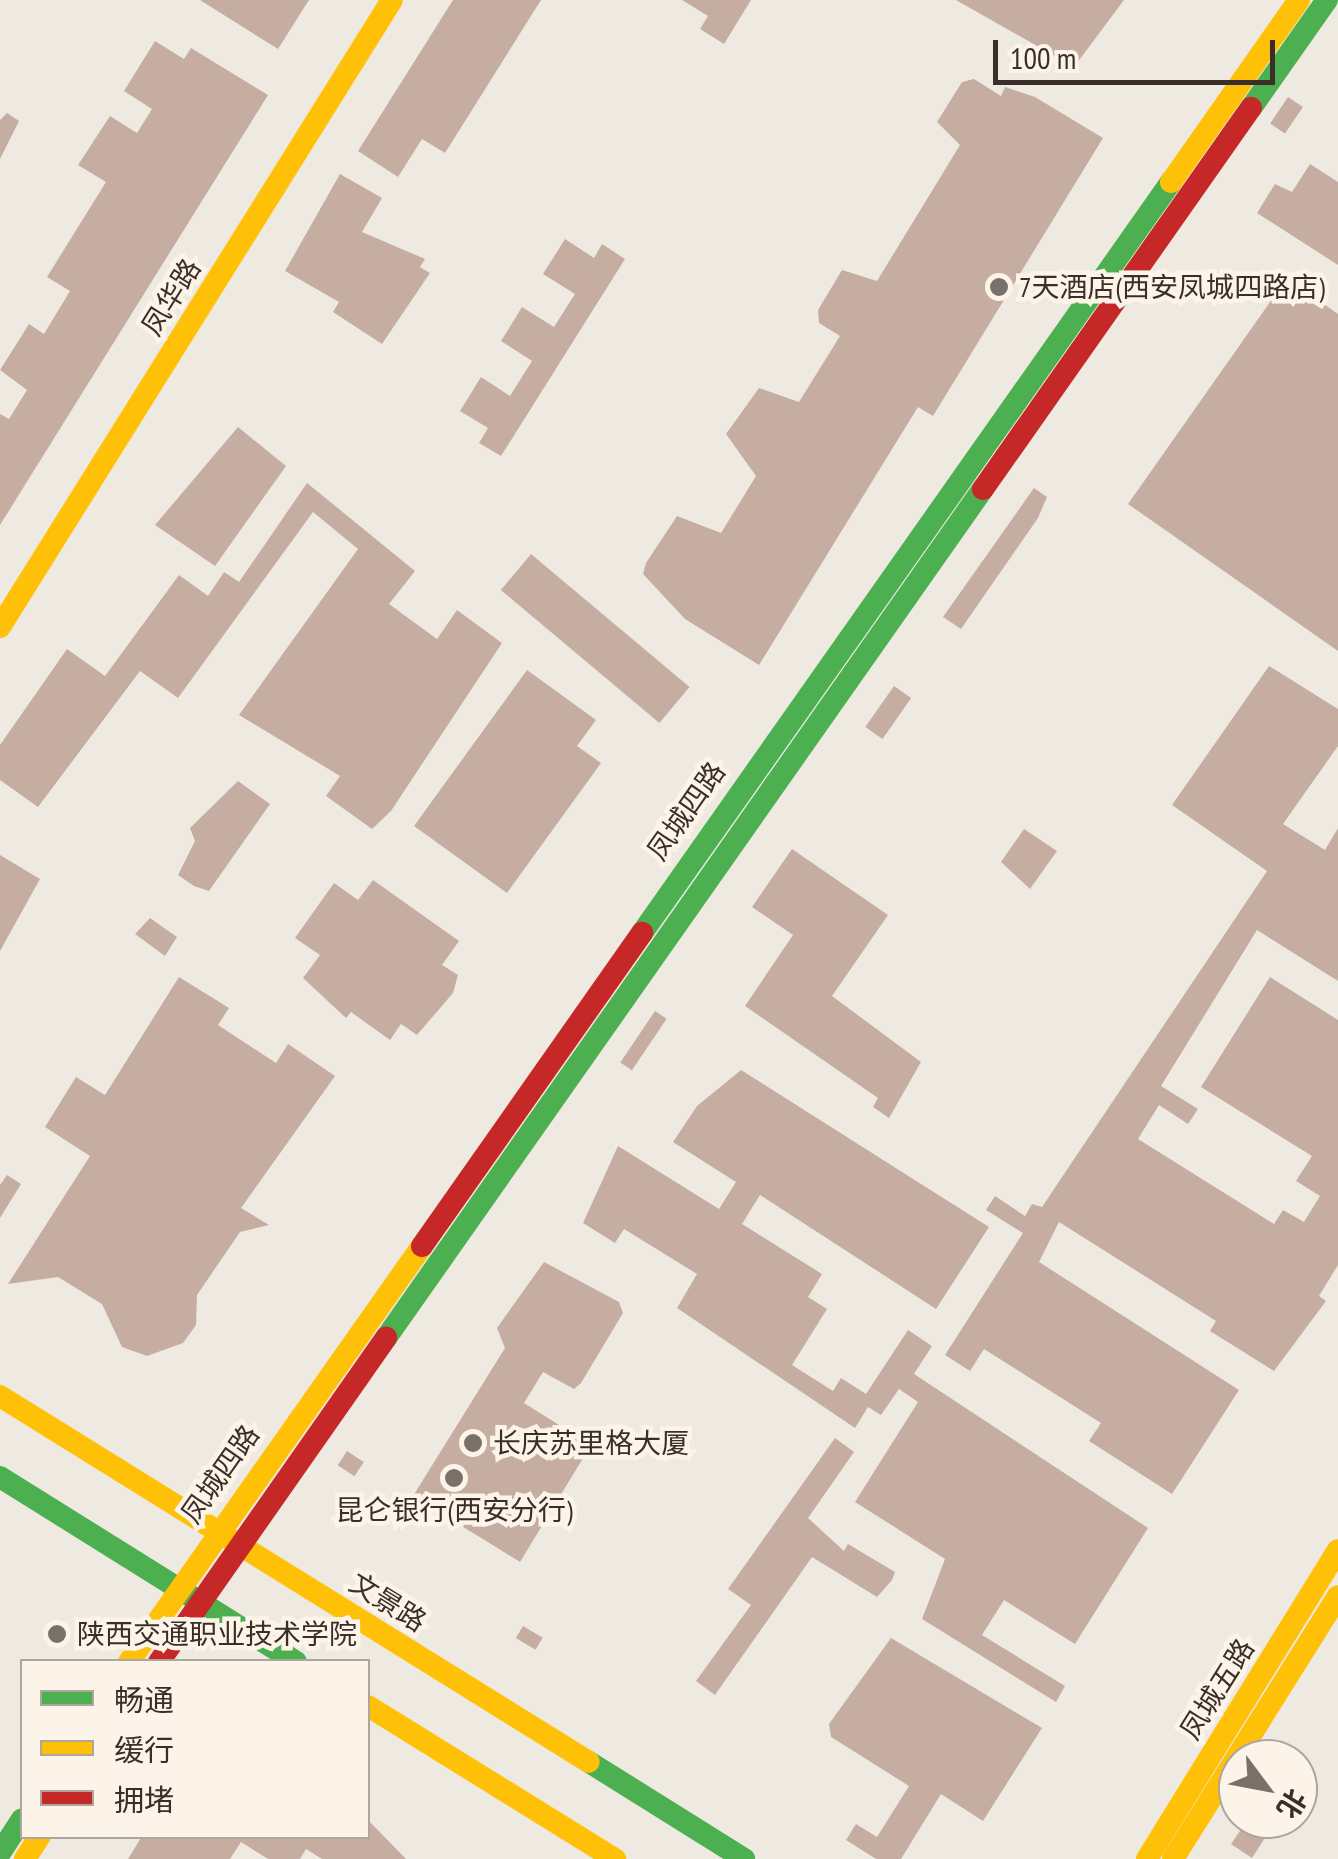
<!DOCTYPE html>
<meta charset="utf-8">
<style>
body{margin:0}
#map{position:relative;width:1338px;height:1859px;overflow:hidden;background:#efeae1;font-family:"PT Sans Narrow","Noto Sans SC",sans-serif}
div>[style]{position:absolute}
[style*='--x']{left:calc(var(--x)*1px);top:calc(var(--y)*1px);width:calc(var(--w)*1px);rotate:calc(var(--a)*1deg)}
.building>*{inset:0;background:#c5aea1;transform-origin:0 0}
.fast>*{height:22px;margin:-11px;padding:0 11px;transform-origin:11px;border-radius:11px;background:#4caf50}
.slow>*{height:22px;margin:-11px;padding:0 11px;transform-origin:11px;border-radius:11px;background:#ffc107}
.jam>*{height:22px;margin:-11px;padding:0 11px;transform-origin:11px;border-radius:11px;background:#c62828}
.dots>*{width:28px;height:28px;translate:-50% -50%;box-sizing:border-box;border:5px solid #fcf4e9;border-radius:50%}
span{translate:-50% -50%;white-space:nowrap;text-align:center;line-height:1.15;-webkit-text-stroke:9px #fcf4e9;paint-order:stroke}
.poi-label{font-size:28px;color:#3a2f28}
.left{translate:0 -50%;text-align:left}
.street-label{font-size:28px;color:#3a2f28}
.legend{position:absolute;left:20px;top:1659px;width:350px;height:180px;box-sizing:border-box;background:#fcf4e9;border:2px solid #aea59c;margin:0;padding:12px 18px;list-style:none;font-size:30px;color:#3a2f28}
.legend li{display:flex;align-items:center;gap:20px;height:50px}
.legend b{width:50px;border:2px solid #aea59c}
.north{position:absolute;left:1218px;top:1739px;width:100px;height:100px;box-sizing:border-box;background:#fcf4e9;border:2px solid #aea59c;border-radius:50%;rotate:122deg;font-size:28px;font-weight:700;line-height:40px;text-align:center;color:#3a2f28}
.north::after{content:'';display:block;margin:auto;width:35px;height:45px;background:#797069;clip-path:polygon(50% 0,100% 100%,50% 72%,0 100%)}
.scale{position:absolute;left:993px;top:40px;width:282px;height:45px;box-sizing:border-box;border:5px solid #3a2f28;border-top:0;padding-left:12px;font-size:30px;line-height:35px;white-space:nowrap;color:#3a2f28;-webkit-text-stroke:8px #fcf4e9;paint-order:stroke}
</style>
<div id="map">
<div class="building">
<i style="clip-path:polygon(200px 0,309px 0,278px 49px)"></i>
<i style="clip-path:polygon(453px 0,541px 0,445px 153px,422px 139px,398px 177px,358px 151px)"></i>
<i style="clip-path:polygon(682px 0,751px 0,724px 44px,700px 29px,708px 16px)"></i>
<i style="clip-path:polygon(956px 0,1124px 0,1074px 67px)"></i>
<i style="clip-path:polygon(155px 41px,184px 59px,191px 48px,268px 95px,0 525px,0 414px,9px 419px,27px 390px,0 370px,29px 324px,44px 334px,70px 291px,47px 277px,106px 182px,78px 165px,110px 116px,137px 133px,152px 109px,124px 91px)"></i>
<i style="clip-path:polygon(974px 79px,1001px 96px,1005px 87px,1035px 97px,1103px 138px,933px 416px,918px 407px,759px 665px,685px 619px,643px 574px,646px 563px,677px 516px,721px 533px,756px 476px,726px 434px,759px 388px,799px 402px,840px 336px,819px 323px,818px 310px,842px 270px,877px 281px,960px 145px,937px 122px,962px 82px)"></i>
<i style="left:1288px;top:97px;width:18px;height:32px;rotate:34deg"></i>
<i style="clip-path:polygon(7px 113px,19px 121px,0 159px,0 120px)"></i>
<i style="clip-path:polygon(1310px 164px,1338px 182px,1338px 265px,1257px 213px,1275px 184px,1292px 192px)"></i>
<i style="clip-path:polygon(340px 174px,382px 198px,362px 232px,425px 259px,420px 267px,430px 273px,382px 344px,333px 312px,339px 302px,285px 271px)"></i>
<i style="clip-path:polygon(565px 239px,594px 258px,602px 244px,625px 259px,501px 456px,479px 443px,488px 428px,460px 411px,481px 377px,510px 396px,532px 361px,501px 341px,522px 307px,554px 327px,575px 294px,543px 274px)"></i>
<i style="clip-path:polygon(1287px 278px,1338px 314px,1338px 651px,1128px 504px)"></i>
<i style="clip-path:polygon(238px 427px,286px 466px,215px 566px,155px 525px)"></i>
<i style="clip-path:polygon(307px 483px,415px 571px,389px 604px,437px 639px,457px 610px,502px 643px,391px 811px,372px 829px,326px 796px,340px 776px,239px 715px,358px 549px,313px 512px,178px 698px,140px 671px,38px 807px,0 780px,0 745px,67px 649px,105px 676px,179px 575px,208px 596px,224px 572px,239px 582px)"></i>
<i style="clip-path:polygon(1034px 488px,1047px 497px,1038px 518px,961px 629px,943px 617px)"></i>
<i style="left:531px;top:554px;width:207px;height:47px;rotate:40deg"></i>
<i style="clip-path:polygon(1269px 666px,1338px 709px,1338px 746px,1283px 824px,1325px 850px,1338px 828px,1338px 981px,1257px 930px,1161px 1086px,1198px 1109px,1188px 1124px,1159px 1105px,1138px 1139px,1274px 1224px,1283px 1210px,1304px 1222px,1320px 1196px,1296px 1181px,1312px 1156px,1201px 1087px,1270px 977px,1338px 1020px,1338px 1265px,1319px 1296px,1326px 1301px,1274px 1371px,1210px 1331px,1216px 1321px,1059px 1222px,1039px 1262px,1239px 1390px,1172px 1494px,1089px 1441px,1101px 1423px,984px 1349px,970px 1371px,945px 1355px,1023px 1233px,986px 1210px,995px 1196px,1025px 1216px,1032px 1204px,1042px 1207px,1267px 871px,1172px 805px)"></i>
<i style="clip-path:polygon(527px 670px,596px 720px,577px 746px,601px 763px,507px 893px,414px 826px)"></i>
<i style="left:894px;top:686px;width:21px;height:50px;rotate:35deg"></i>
<i style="clip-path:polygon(238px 781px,270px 804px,209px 891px,194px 886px,178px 875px,195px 841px,190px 828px)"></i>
<i style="clip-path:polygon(1024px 829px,1057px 851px,1030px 889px,1001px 862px)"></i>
<i style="clip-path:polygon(792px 849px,888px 915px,832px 996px,921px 1062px,889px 1118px,873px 1107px,878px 1098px,745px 1006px,793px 935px,752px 907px)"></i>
<i style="clip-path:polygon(0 855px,40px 879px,0 951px)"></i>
<i style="clip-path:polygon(373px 880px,459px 941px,442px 965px,458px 975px,453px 993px,417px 1035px,401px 1024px,390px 1040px,351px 1012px,346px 1018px,303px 978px,320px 955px,295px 938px,334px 883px,358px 900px)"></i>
<i style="clip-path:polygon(150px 918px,177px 937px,165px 956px,135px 934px)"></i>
<i style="clip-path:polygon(179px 977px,229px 1008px,218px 1025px,276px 1063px,288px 1044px,335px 1076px,241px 1208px,269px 1225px,240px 1232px,197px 1295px,196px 1325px,183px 1343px,147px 1356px,122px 1347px,102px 1304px,58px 1277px,8px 1284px,90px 1156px,45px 1127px,76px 1077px,105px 1095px)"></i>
<i style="left:655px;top:1011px;width:14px;height:62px;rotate:34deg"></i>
<i style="clip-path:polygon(741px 1070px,989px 1227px,936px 1309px,760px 1195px,742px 1224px,822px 1274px,808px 1297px,827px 1309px,792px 1365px,833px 1391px,841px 1378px,866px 1394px,908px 1330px,932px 1346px,914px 1374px,1148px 1528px,1075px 1644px,1004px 1600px,982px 1635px,1065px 1686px,1056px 1702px,922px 1619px,945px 1559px,855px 1502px,918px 1402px,899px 1389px,881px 1415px,868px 1407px,855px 1428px,677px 1308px,697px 1274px,624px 1229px,615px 1243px,583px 1223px,618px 1146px,719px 1209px,736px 1182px,673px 1142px,697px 1106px)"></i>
<i style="clip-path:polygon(7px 1175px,21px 1184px,0 1218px,0 1185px)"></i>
<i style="clip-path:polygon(544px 1262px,619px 1302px,623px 1313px,581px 1383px,574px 1389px,543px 1372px,524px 1403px,591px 1445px,520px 1562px,413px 1496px,505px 1348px,497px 1328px)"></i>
<i style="clip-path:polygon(835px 1438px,854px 1452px,808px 1518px,844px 1551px,848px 1544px,895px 1572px,892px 1580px,877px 1597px,812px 1557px,715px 1695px,696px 1681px,751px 1605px,728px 1589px)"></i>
<i style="left:347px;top:1451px;width:20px;height:17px;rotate:33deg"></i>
<i style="left:523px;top:1626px;width:23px;height:14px;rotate:31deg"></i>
<i style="clip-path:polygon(891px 1638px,1042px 1728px,983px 1821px,941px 1794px,901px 1859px,876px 1859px,846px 1840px,856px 1824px,877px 1837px,909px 1786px,831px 1737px,829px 1724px)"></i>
<i style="clip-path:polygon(1248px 1819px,1277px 1819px,1252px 1858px,1231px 1844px)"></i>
<i style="clip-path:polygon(368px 1820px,406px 1859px,322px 1859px,306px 1849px,300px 1859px,268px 1859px,241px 1842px,230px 1859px,128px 1859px,142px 1836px,368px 1836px)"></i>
</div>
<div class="fast">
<i style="--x:1251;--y:108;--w:132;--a:-54.9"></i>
<i style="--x:642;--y:933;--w:919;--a:-54.84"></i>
<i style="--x:386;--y:1338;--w:1038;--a:-54.89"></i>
<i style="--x:0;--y:1477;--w:349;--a:32"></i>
<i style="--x:589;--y:1762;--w:183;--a:32"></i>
<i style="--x:0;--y:1853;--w:40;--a:-57.1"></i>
</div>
<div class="slow">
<i style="--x:1171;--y:182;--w:223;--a:-54.9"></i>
<i style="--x:0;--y:627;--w:739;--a:-57.99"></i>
<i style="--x:0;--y:1396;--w:693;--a:31.86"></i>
<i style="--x:129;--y:1662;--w:509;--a:-54.84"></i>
<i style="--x:368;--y:1706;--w:291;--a:31.8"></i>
<i style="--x:25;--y:1859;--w:27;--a:-57"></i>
<i style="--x:1147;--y:1859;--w:363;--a:-58.3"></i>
<i style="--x:1173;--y:1859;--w:310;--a:-57.9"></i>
</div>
<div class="jam">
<i style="--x:983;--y:489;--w:466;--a:-54.9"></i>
<i style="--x:422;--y:1246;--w:383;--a:-54.9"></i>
<i style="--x:159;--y:1662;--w:396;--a:-55"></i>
</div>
<div class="dots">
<i style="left:999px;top:287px;background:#797069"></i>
<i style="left:473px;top:1443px;background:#797069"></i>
<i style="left:454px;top:1478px;background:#797069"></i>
<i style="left:57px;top:1634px;background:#797069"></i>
</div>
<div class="poi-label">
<span class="left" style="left:1019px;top:287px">7天酒店(西安凤城四路店)</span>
<span class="left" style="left:493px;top:1443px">长庆苏里格大厦</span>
<span style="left:454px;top:1510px">昆仑银行(西安分行)</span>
<span class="left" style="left:77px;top:1634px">陕西交通职业技术学院</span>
</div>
<div class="street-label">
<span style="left:171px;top:297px;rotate:-58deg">凤华路</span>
<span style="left:686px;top:811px;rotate:-55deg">凤城四路</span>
<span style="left:220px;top:1474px;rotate:-55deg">凤城四路</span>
<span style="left:388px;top:1602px;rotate:32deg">文景路</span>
<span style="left:1217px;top:1689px;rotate:-58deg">凤城五路</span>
</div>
<ul class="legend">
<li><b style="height:12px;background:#4caf50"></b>畅通</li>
<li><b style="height:12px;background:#ffc107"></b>缓行</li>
<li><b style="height:12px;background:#c62828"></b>拥堵</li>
</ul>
<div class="north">北</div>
<div class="scale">100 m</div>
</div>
